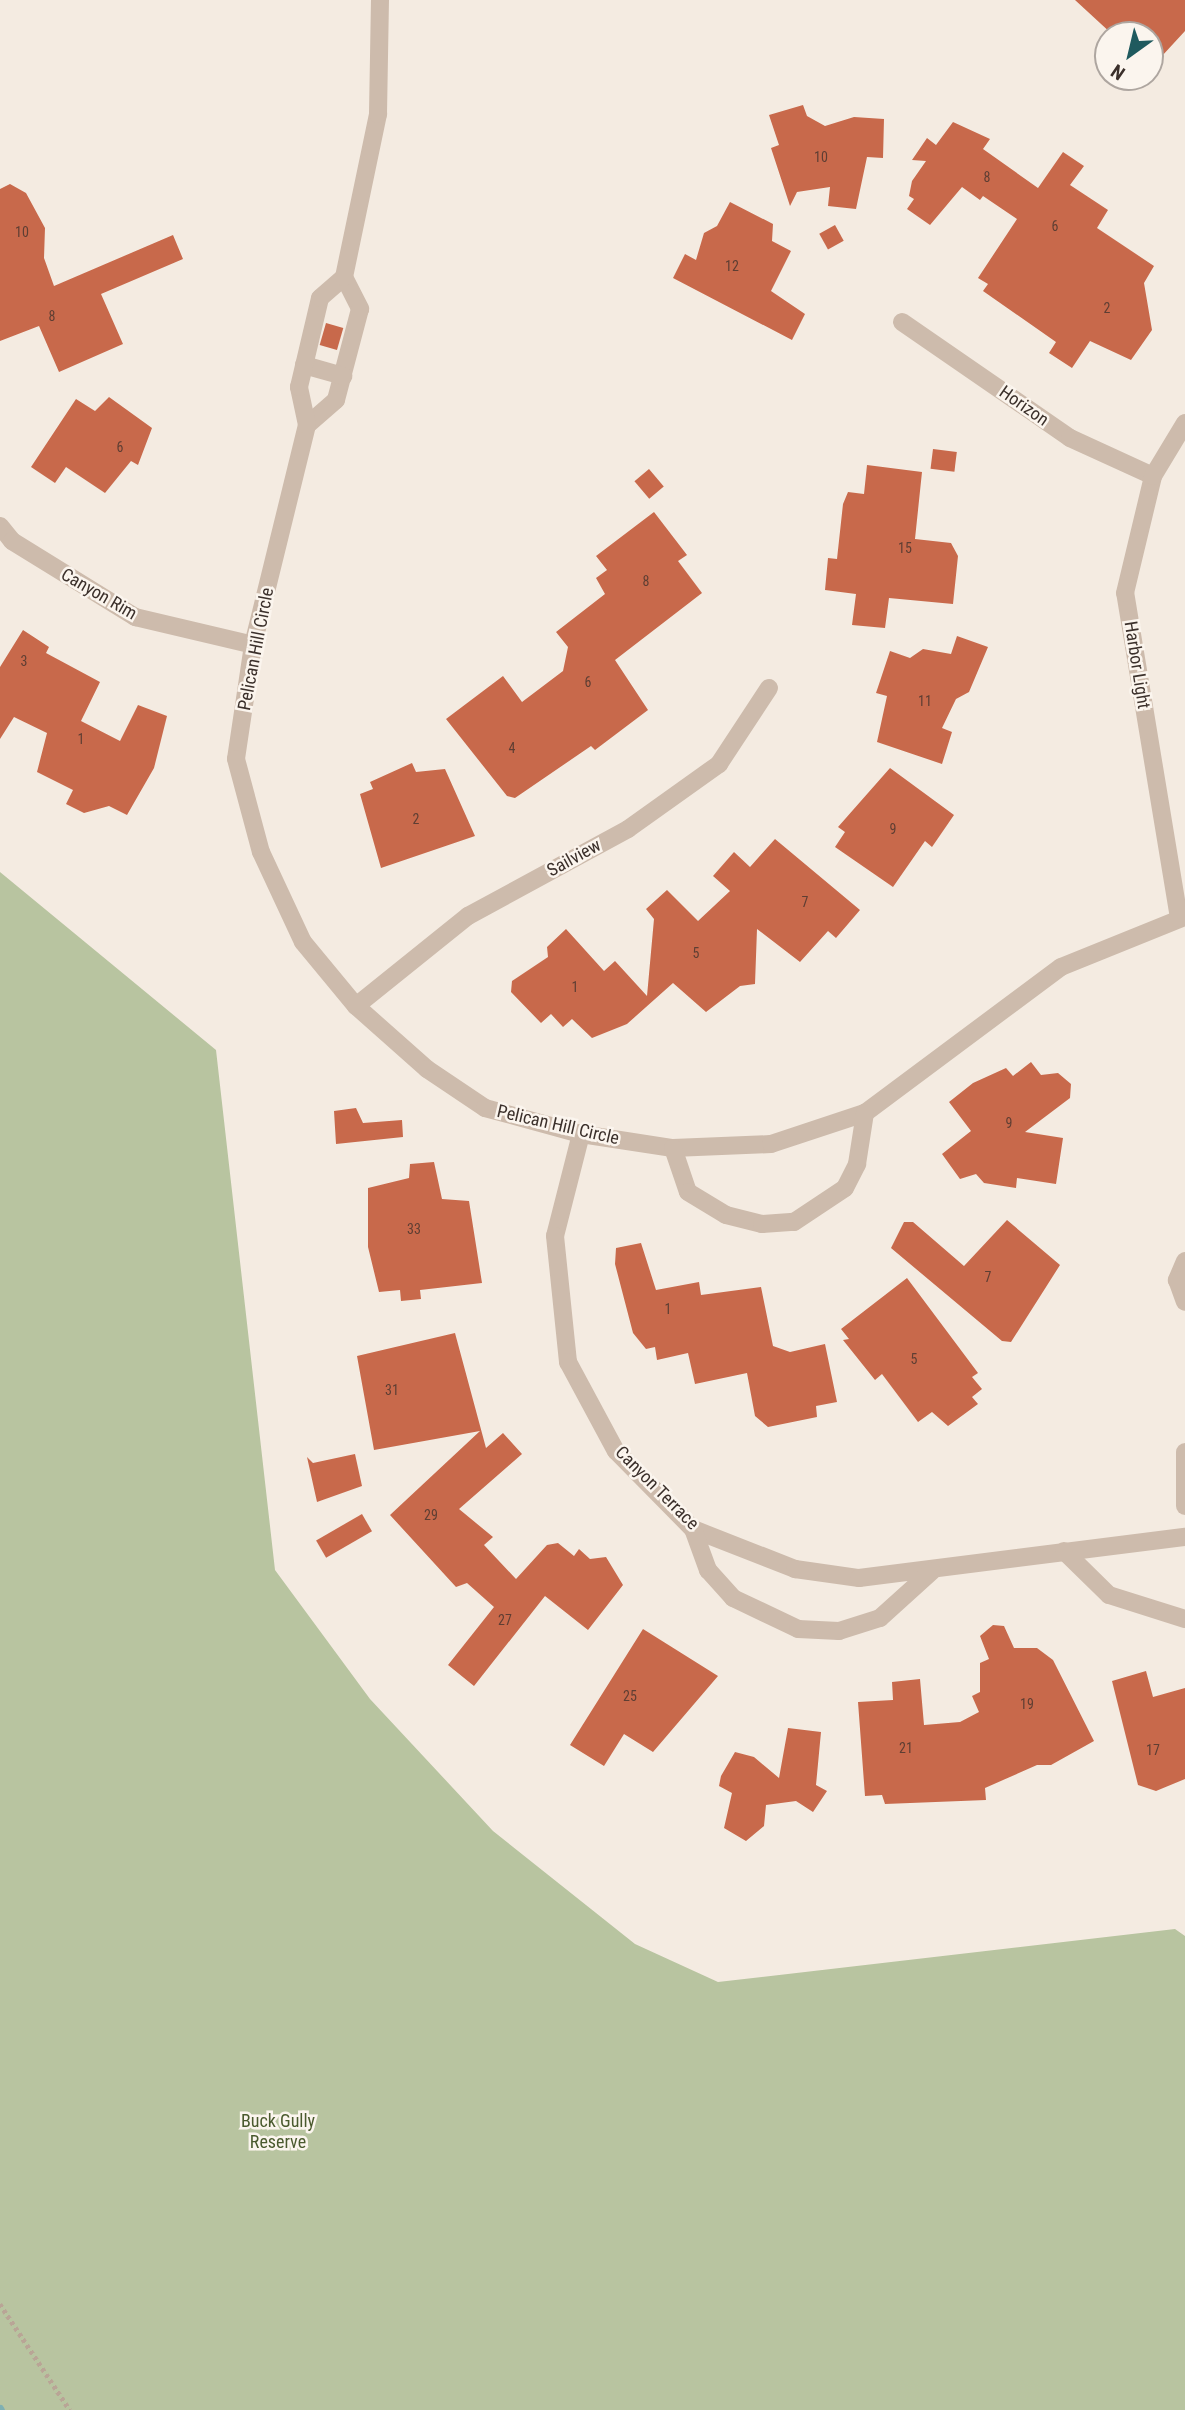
<!DOCTYPE html>
<style>
body{margin:0}
#map{position:relative;width:1185px;height:2410px;overflow:hidden;background:#f4ebe1;font-family:"Roboto Condensed",sans-serif}
div>[style]{position:absolute}
[style*='--x']{left:calc(var(--x)*1px);top:calc(var(--y)*1px);width:calc(var(--w)*1px);rotate:calc(var(--a)*1deg)}
.green>*{inset:0;background:#b8c4a0}
.stream>*{height:7px;margin:-3.5px;padding:0 3.5px;transform-origin:3.5px;border-radius:3.5px;background:#7fb0b2}
.building>*{inset:0;background:#c8694b;transform-origin:0 0}
.path>*{height:4.5px;margin-top:-2.25px;transform-origin:0;background:repeating-linear-gradient(90deg,#b9a596 0 3.5px,transparent 0 7px)}
.minor>*{height:18px;margin:-9px;padding:0 9px;transform-origin:9px;border-radius:9px;background:#cdbbac}
span{translate:-50% -50%;white-space:nowrap;text-align:center;line-height:1.15;-webkit-text-stroke:5px #fbf5ee;paint-order:stroke}
.number-label{font-size:14px;color:#5e3e33}
.number-label span{-webkit-text-stroke-width:0}
.street-label{font-size:18px;color:#3b302b}
.park-label{font-size:18px;color:#4a5a2e}
.north{position:absolute;left:1094px;top:21px;width:70px;height:70px;box-sizing:border-box;background:#fbf5ee;border:2px solid #aea6a0;border-radius:50%;rotate:214deg;font-size:19px;font-weight:700;line-height:28px;text-align:center;color:#3b302b}
.north::after{content:'';display:block;margin:auto;width:24px;height:32px;background:#1f5a5e;clip-path:polygon(50% 0,100% 100%,50% 72%,0 100%)}
</style>
<div id="map">
<div class="green">
<i style="clip-path:polygon(0 872px,216px 1050px,275px 1570px,370px 1699px,493px 1831px,635px 1944px,718px 1982px,1175px 1929px,1185px 1936px,1185px 2410px,0 2410px)"></i>
</div>
<div class="stream">
<i style="--x:0;--y:2408;--w:2;--a:63"></i>
</div>
<div class="building">
<i style="clip-path:polygon(1075px 0,1185px 0,1185px 31px,1150px 69px,1150px 35px,1113px 35px)"></i>
<i style="clip-path:polygon(803px 105px,807px 116px,825px 126px,854px 117px,884px 119px,883px 158px,867px 157px,856px 209px,828px 206px,830px 187px,797px 192px,790px 206px,771px 148px,779px 145px,769px 115px)"></i>
<i style="clip-path:polygon(953px 122px,990px 139px,983px 149px,1038px 188px,1063px 152px,1084px 166px,1070px 185px,1108px 210px,1097px 228px,1154px 266px,1144px 283px,1152px 330px,1131px 360px,1090px 341px,1072px 368px,1049px 353px,1056px 342px,983px 291px,988px 284px,978px 278px,1017px 219px,983px 196px,980px 200px,962px 187px,930px 225px,907px 209px,914px 199px,909px 196px,912px 181px,926px 161px,912px 160px,927px 138px,936px 145px)"></i>
<i style="clip-path:polygon(10px 184px,26px 193px,45px 228px,44px 258px,54px 286px,173px 235px,183px 259px,101px 294px,123px 344px,59px 372px,39px 326px,0 341px,0 189px)"></i>
<i style="clip-path:polygon(730px 202px,773px 224px,772px 241px,791px 251px,771px 291px,805px 314px,792px 340px,673px 278px,685px 254px,696px 260px,704px 233px,717px 226px)"></i>
<i style="left:835px;top:225px;width:18px;height:18px;rotate:61deg"></i>
<i style="left:326px;top:323px;width:18px;height:23px;rotate:16deg"></i>
<i style="clip-path:polygon(109px 397px,152px 428px,138px 465px,131px 461px,105px 493px,66px 467px,55px 483px,31px 467px,76px 399px,95px 411px)"></i>
<i style="left:933px;top:449px;width:24px;height:20px;rotate:7deg"></i>
<i style="clip-path:polygon(867px 465px,922px 472px,915px 539px,951px 543px,958px 556px,953px 604px,889px 598px,885px 628px,852px 625px,856px 594px,825px 590px,828px 558px,837px 559px,843px 504px,848px 492px,864px 494px)"></i>
<i style="left:649px;top:469px;width:23px;height:19px;rotate:50deg"></i>
<i style="clip-path:polygon(654px 512px,687px 555px,678px 561px,702px 593px,615px 660px,648px 710px,595px 750px,591px 746px,515px 798px,507px 796px,446px 719px,503px 676px,522px 702px,563px 671px,568px 647px,556px 632px,605px 594px,596px 578px,607px 570px,596px 556px)"></i>
<i style="clip-path:polygon(23px 630px,49px 647px,46px 653px,100px 682px,81px 721px,120px 741px,138px 705px,167px 716px,154px 768px,127px 815px,109px 806px,84px 813px,66px 804px,73px 790px,37px 772px,47px 733px,14px 717px,0 739px,0 667px)"></i>
<i style="clip-path:polygon(957px 636px,988px 647px,969px 692px,956px 699px,942px 728px,952px 732px,942px 764px,877px 742px,887px 696px,876px 693px,890px 651px,910px 658px,923px 649px,951px 654px)"></i>
<i style="clip-path:polygon(412px 763px,416px 772px,445px 769px,475px 836px,381px 868px,360px 794px,373px 789px,370px 782px)"></i>
<i style="clip-path:polygon(890px 768px,954px 815px,932px 847px,925px 841px,893px 887px,835px 847px,845px 832px,838px 827px)"></i>
<i style="clip-path:polygon(775px 839px,860px 910px,836px 938px,828px 931px,800px 962px,757px 929px,755px 984px,740px 986px,706px 1012px,673px 983px,627px 1024px,592px 1038px,572px 1019px,563px 1027px,551px 1014px,541px 1023px,511px 992px,512px 981px,548px 957px,547px 947px,566px 929px,604px 971px,615px 961px,647px 996px,654px 919px,646px 909px,667px 890px,698px 921px,730px 891px,713px 876px,734px 852px,750px 867px)"></i>
<i style="clip-path:polygon(1031px 1062px,1041px 1075px,1058px 1073px,1071px 1084px,1070px 1098px,1025px 1132px,1063px 1138px,1056px 1184px,1017px 1178px,1016px 1188px,984px 1183px,976px 1174px,960px 1179px,942px 1154px,971px 1131px,949px 1102px,973px 1083px,1006px 1068px,1013px 1076px)"></i>
<i style="clip-path:polygon(356px 1108px,363px 1123px,402px 1120px,403px 1137px,336px 1144px,334px 1111px)"></i>
<i style="clip-path:polygon(434px 1162px,442px 1199px,469px 1201px,482px 1283px,420px 1290px,421px 1299px,401px 1301px,400px 1290px,379px 1292px,368px 1247px,368px 1188px,409px 1178px,410px 1164px)"></i>
<i style="clip-path:polygon(1007px 1220px,1060px 1265px,1011px 1342px,1002px 1341px,891px 1248px,904px 1222px,913px 1222px,964px 1266px)"></i>
<i style="clip-path:polygon(641px 1243px,656px 1290px,699px 1282px,701px 1295px,761px 1287px,773px 1346px,790px 1352px,825px 1344px,837px 1402px,816px 1406px,817px 1417px,768px 1427px,755px 1416px,747px 1373px,695px 1384px,688px 1353px,657px 1360px,655px 1347px,646px 1349px,633px 1333px,615px 1264px,616px 1248px)"></i>
<i style="clip-path:polygon(907px 1278px,978px 1373px,972px 1377px,982px 1389px,972px 1397px,978px 1404px,948px 1426px,932px 1412px,918px 1422px,882px 1374px,875px 1380px,843px 1340px,849px 1339px,841px 1329px)"></i>
<i style="clip-path:polygon(455px 1333px,486px 1448px,503px 1433px,522px 1454px,459px 1509px,493px 1537px,484px 1545px,516px 1579px,547px 1545px,558px 1543px,574px 1556px,579px 1549px,590px 1559px,606px 1557px,623px 1585px,588px 1630px,545px 1596px,474px 1686px,448px 1665px,494px 1607px,467px 1583px,456px 1587px,390px 1515px,480px 1431px,374px 1450px,357px 1356px)"></i>
<i style="clip-path:polygon(355px 1454px,362px 1486px,317px 1502px,307px 1457px,313px 1463px)"></i>
<i style="left:362px;top:1514px;width:20px;height:53px;rotate:60deg"></i>
<i style="clip-path:polygon(993px 1625px,1004px 1626px,1014px 1648px,1037px 1648px,1053px 1660px,1094px 1741px,1051px 1765px,1037px 1765px,985px 1788px,986px 1800px,885px 1804px,882px 1795px,865px 1796px,858px 1702px,893px 1700px,892px 1682px,920px 1679px,924px 1725px,960px 1722px,979px 1712px,972px 1696px,980px 1692px,980px 1663px,989px 1659px,980px 1636px)"></i>
<i style="clip-path:polygon(643px 1629px,718px 1676px,653px 1752px,624px 1734px,604px 1766px,570px 1745px)"></i>
<i style="clip-path:polygon(1146px 1671px,1153px 1697px,1185px 1688px,1185px 1779px,1156px 1791px,1138px 1785px,1112px 1681px)"></i>
<i style="clip-path:polygon(788px 1728px,821px 1732px,816px 1785px,827px 1791px,813px 1812px,796px 1801px,766px 1805px,764px 1826px,746px 1841px,724px 1828px,732px 1793px,719px 1786px,721px 1776px,735px 1752px,754px 1757px,779px 1778px)"></i>
</div>
<div class="path">
<i style="--x:0;--y:2304;--w:127;--a:56.6"></i>
</div>
<div class="minor">
<i style="--x:344;--y:277;--w:36;--a:63"></i>
<i style="--x:360;--y:309;--w:94;--a:104.8"></i>
<i style="--x:336;--y:400;--w:38;--a:139"></i>
<i style="--x:307;--y:425;--w:227;--a:103.8"></i>
<i style="--x:253;--y:645;--w:115;--a:98.5"></i>
<i style="--x:236;--y:759;--w:96;--a:75"></i>
<i style="--x:261;--y:852;--w:99;--a:65"></i>
<i style="--x:303;--y:942;--w:83;--a:50.4"></i>
<i style="--x:356;--y:1006;--w:95;--a:41.6"></i>
<i style="--x:427;--y:1069;--w:70;--a:33.9"></i>
<i style="--x:485;--y:1108;--w:99;--a:15.2"></i>
<i style="--x:581;--y:1134;--w:93;--a:8.7"></i>
<i style="--x:673;--y:1148;--w:98;--a:-2.3"></i>
<i style="--x:771;--y:1144;--w:99;--a:-18.3"></i>
<i style="--x:865;--y:1113;--w:244;--a:-36.7"></i>
<i style="--x:1061;--y:967;--w:134;--a:-22"></i>
<i style="--x:902;--y:322;--w:204;--a:34.6"></i>
<i style="--x:1070;--y:438;--w:91;--a:24.6"></i>
<i style="--x:304;--y:365;--w:41;--a:15.8"></i>
<i style="--x:307;--y:425;--w:39;--a:-102"></i>
<i style="--x:299;--y:387;--w:91;--a:-76.7"></i>
<i style="--x:320;--y:298;--w:32;--a:-41"></i>
<i style="--x:344;--y:277;--w:167;--a:-78.2"></i>
<i style="--x:378;--y:114;--w:114;--a:-89"></i>
<i style="--x:0;--y:526;--w:19;--a:51"></i>
<i style="--x:12;--y:541;--w:145;--a:31.7"></i>
<i style="--x:135;--y:617;--w:121;--a:13.3"></i>
<i style="--x:1179;--y:918;--w:329;--a:-99.4"></i>
<i style="--x:1125;--y:593;--w:120;--a:-76.5"></i>
<i style="--x:1153;--y:476;--w:62;--a:-58.9"></i>
<i style="--x:356;--y:1006;--w:144;--a:-38.8"></i>
<i style="--x:468;--y:916;--w:182;--a:-28.5"></i>
<i style="--x:628;--y:829;--w:112;--a:-35.5"></i>
<i style="--x:719;--y:764;--w:91;--a:-56.7"></i>
<i style="--x:581;--y:1134;--w:105;--a:104.3"></i>
<i style="--x:555;--y:1236;--w:127;--a:84.1"></i>
<i style="--x:568;--y:1362;--w:101;--a:61.7"></i>
<i style="--x:616;--y:1451;--w:110;--a:45.4"></i>
<i style="--x:693;--y:1529;--w:110;--a:21.4"></i>
<i style="--x:795;--y:1569;--w:65;--a:8"></i>
<i style="--x:859;--y:1578;--w:329;--a:-7.2"></i>
<i style="--x:673;--y:1148;--w:46;--a:71.2"></i>
<i style="--x:688;--y:1192;--w:44;--a:31.2"></i>
<i style="--x:726;--y:1215;--w:37;--a:14"></i>
<i style="--x:762;--y:1224;--w:32;--a:-4"></i>
<i style="--x:794;--y:1222;--w:61;--a:-33.7"></i>
<i style="--x:845;--y:1188;--w:27;--a:-63"></i>
<i style="--x:857;--y:1164;--w:52;--a:-81.1"></i>
<i style="--x:1185;--y:1261;--w:21;--a:113"></i>
<i style="--x:1177;--y:1280;--w:23;--a:70"></i>
<i style="--x:1185;--y:1452;--w:54;--a:90"></i>
<i style="--x:693;--y:1529;--w:44;--a:69.9"></i>
<i style="--x:708;--y:1570;--w:38;--a:48"></i>
<i style="--x:733;--y:1598;--w:72;--a:25.5"></i>
<i style="--x:798;--y:1629;--w:41;--a:2.8"></i>
<i style="--x:839;--y:1631;--w:43;--a:-17.6"></i>
<i style="--x:880;--y:1618;--w:70;--a:-42.1"></i>
<i style="--x:1064;--y:1551;--w:63;--a:44.4"></i>
<i style="--x:1109;--y:1595;--w:80;--a:17.5"></i>
</div>
<div class="number-label">
<span style="left:821px;top:157px">10</span>
<span style="left:987px;top:177px">8</span>
<span style="left:1055px;top:226px">6</span>
<span style="left:22px;top:232px">10</span>
<span style="left:732px;top:266px">12</span>
<span style="left:1107px;top:308px">2</span>
<span style="left:52px;top:316px">8</span>
<span style="left:120px;top:447px">6</span>
<span style="left:905px;top:548px">15</span>
<span style="left:646px;top:581px">8</span>
<span style="left:24px;top:661px">3</span>
<span style="left:588px;top:682px">6</span>
<span style="left:925px;top:701px">11</span>
<span style="left:81px;top:739px">1</span>
<span style="left:512px;top:748px">4</span>
<span style="left:416px;top:819px">2</span>
<span style="left:893px;top:829px">9</span>
<span style="left:805px;top:902px">7</span>
<span style="left:696px;top:953px">5</span>
<span style="left:575px;top:987px">1</span>
<span style="left:1009px;top:1123px">9</span>
<span style="left:414px;top:1229px">33</span>
<span style="left:988px;top:1277px">7</span>
<span style="left:668px;top:1309px">1</span>
<span style="left:914px;top:1359px">5</span>
<span style="left:392px;top:1390px">31</span>
<span style="left:431px;top:1515px">29</span>
<span style="left:505px;top:1620px">27</span>
<span style="left:630px;top:1696px">25</span>
<span style="left:1027px;top:1704px">19</span>
<span style="left:906px;top:1748px">21</span>
<span style="left:1153px;top:1750px">17</span>
</div>
<div class="street-label">
<span style="left:1024px;top:406px;rotate:35deg">Horizon</span>
<span style="left:99px;top:594px;rotate:30deg">Canyon Rim</span>
<span style="left:256px;top:649px;rotate:-79deg">Pelican Hill Circle</span>
<span style="left:1137px;top:665px;rotate:81deg">Harbor Light</span>
<span style="left:574px;top:858px;rotate:-29deg">Sailview</span>
<span style="left:558px;top:1125px;rotate:13deg">Pelican Hill Circle</span>
<span style="left:657px;top:1488px;rotate:45deg">Canyon Terrace</span>
</div>
<div class="park-label">
<span style="left:278px;top:2132px">Buck Gully<br>Reserve</span>
</div>
<div class="north">N</div>
</div>
